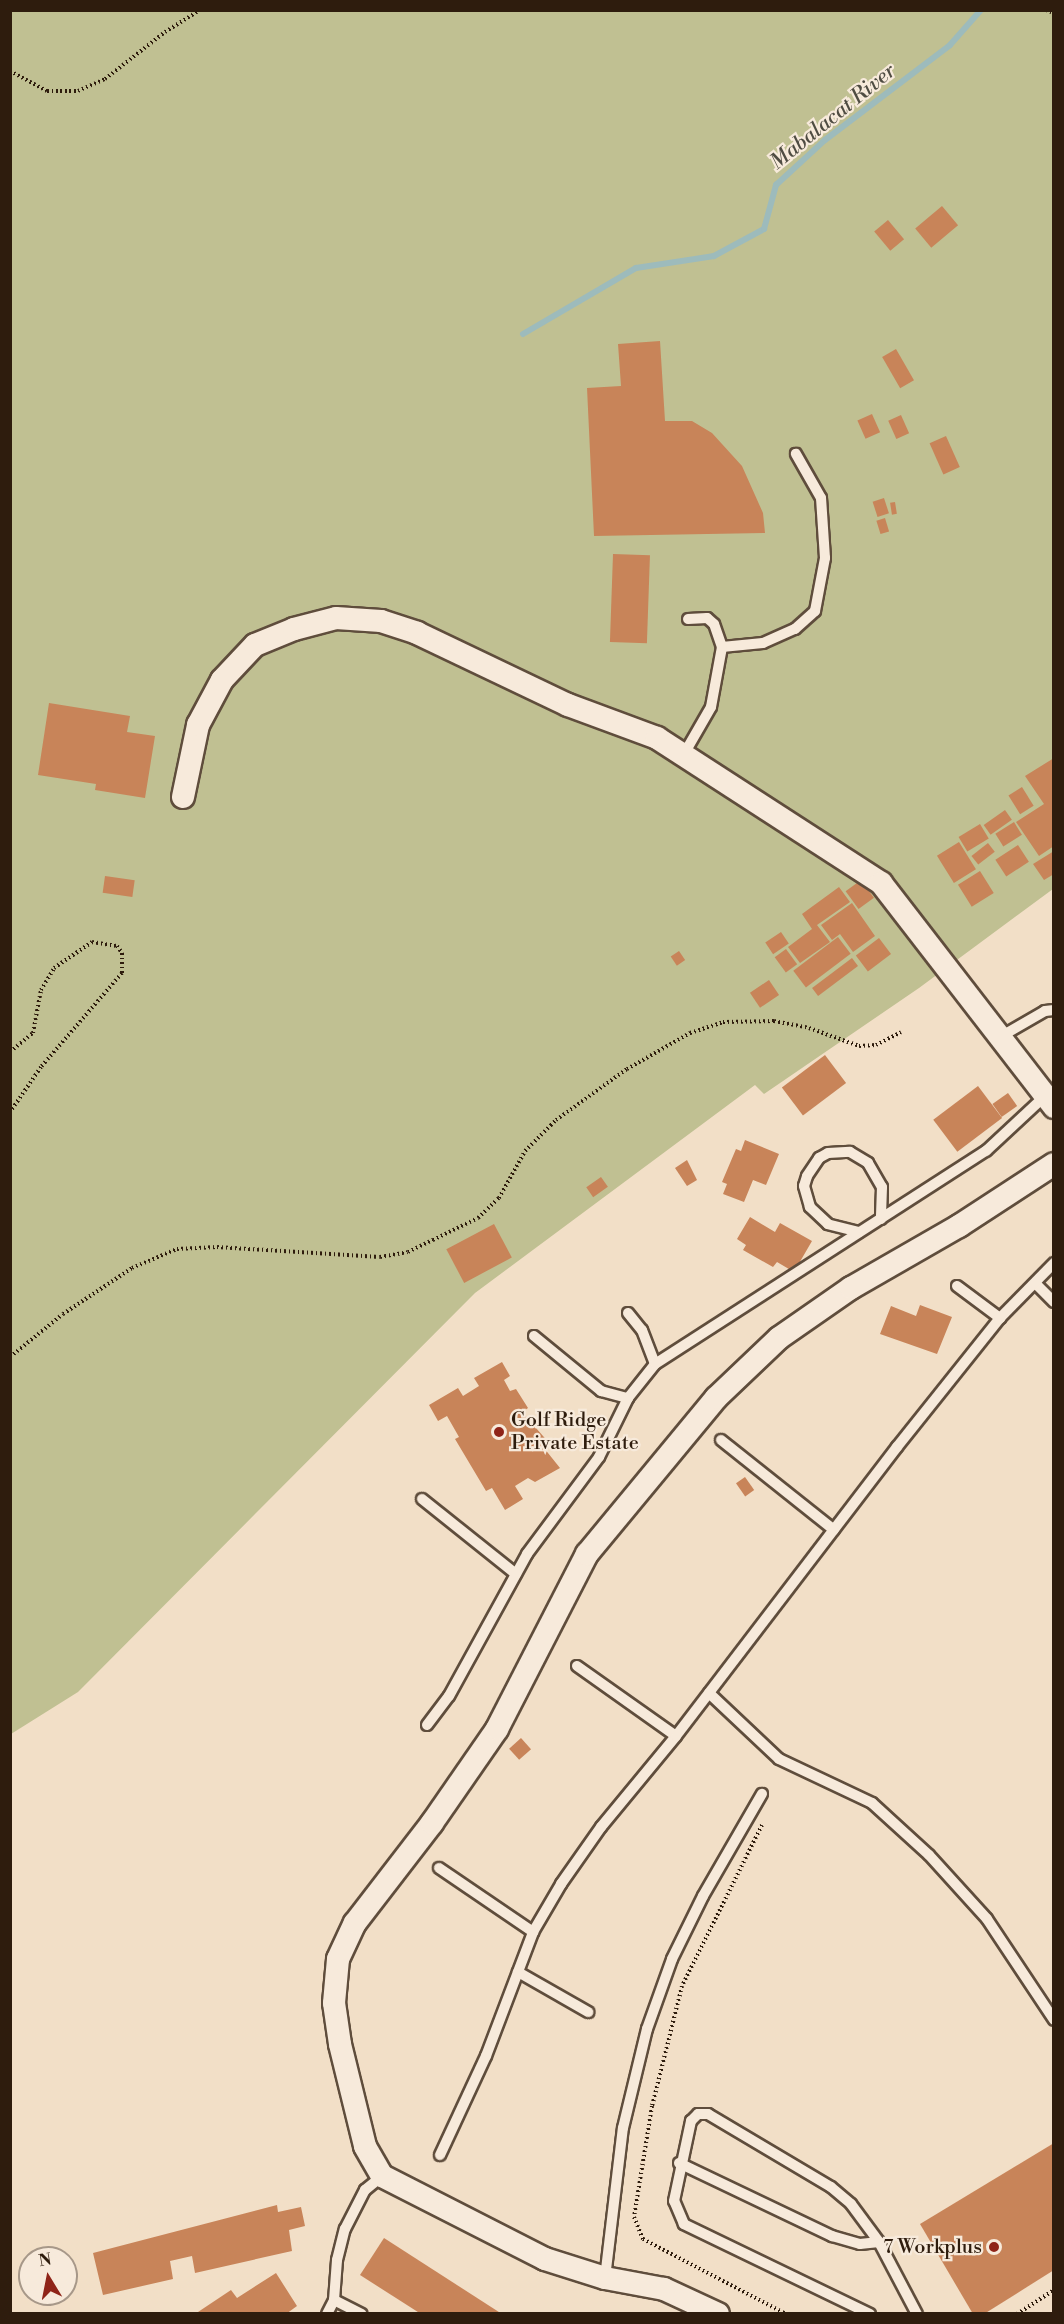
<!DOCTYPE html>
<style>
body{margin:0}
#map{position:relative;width:1064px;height:2324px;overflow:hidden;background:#f2dfc7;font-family:"Libre Bodoni",serif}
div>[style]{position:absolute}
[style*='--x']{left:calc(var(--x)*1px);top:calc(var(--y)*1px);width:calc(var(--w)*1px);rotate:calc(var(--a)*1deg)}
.green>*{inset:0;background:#c0c092}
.stream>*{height:6px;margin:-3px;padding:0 3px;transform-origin:3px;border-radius:3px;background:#9dbbbc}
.building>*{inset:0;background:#c88459;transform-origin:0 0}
.path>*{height:4px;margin-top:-2px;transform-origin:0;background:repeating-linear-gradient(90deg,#2e1c0d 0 1.5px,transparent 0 4.5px)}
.roads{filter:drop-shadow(2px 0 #5f4d3c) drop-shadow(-2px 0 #5f4d3c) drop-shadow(0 2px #5f4d3c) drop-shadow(0 -2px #5f4d3c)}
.service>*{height:10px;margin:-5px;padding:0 5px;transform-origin:5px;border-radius:5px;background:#f7eadb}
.minor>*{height:22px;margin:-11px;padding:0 11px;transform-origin:11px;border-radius:11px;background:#f7eadb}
.dots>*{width:16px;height:16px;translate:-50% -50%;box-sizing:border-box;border:3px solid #f7eadb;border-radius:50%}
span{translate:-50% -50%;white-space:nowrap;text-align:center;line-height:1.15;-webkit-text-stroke:4.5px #f7eadb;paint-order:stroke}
.poi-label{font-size:20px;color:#2e1c0d}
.left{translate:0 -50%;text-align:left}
.right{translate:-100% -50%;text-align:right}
.water-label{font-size:21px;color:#4f4c42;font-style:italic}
.frame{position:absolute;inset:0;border:12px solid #2e1c0d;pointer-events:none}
.north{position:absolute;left:18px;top:2246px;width:60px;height:60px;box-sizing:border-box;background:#f7eadb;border:2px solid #a79889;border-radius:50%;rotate:350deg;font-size:16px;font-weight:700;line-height:24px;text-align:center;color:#2e1c0d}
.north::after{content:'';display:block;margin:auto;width:21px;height:27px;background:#8f2418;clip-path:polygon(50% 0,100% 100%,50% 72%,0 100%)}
</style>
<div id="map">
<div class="green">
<i style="clip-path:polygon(11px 11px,1053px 11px,1053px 889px,919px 988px,764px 1094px,755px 1085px,475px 1293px,78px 1692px,11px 1734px)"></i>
</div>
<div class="stream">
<i style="--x:523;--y:334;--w:131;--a:-30.3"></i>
<i style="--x:636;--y:268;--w:79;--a:-8.7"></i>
<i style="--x:714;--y:256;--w:57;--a:-28.4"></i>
<i style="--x:764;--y:229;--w:46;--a:-74.7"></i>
<i style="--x:776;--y:185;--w:67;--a:-42.6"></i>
<i style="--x:825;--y:140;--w:157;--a:-37.2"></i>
<i style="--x:950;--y:45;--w:47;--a:-48.5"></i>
</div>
<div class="building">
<i style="left:942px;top:206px;width:25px;height:35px;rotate:50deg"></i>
<i style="left:888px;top:220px;width:25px;height:18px;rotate:50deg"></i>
<i style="clip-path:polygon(660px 341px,665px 421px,692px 421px,712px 433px,742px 466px,763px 513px,765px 533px,594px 536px,587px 388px,621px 386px,618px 344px)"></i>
<i style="left:896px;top:349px;width:36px;height:16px;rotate:60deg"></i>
<i style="left:872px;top:414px;width:20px;height:16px;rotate:66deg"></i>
<i style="left:901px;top:415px;width:20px;height:14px;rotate:66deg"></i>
<i style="left:946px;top:436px;width:34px;height:18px;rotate:66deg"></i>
<i style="left:884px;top:498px;width:16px;height:12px;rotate:72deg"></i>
<i style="left:895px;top:502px;width:12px;height:5px;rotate:81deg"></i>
<i style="left:885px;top:518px;width:14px;height:9px;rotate:73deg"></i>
<i style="left:613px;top:554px;width:37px;height:88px;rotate:2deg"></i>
<i style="clip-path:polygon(49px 703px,130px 716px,127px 732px,155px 736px,145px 798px,95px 790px,96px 784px,38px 775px)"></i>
<i style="clip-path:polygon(1054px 758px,1054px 846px,1039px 856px,1016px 822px,1044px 804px,1025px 776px)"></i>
<i style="left:1022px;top:787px;width:22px;height:16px;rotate:58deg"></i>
<i style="left:1005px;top:810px;width:12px;height:26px;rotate:55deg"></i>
<i style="left:1014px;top:822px;width:15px;height:22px;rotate:58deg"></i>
<i style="left:980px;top:824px;width:17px;height:25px;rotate:59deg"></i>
<i style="left:959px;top:842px;width:32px;height:26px;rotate:58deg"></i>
<i style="left:988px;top:843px;width:11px;height:21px;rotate:52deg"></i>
<i style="left:1018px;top:845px;width:20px;height:27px;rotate:57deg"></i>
<i style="clip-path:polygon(1054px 851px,1054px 874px,1044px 880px,1033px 864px)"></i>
<i style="left:980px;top:871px;width:26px;height:26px;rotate:58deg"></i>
<i style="left:105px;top:876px;width:30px;height:17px;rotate:8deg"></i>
<i style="left:861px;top:880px;width:22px;height:19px;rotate:54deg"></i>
<i style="clip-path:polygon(839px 887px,850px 902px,817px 925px,830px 942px,800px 963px,788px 947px,812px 929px,802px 914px)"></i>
<i style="clip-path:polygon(852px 903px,875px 936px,853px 952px,840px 934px,832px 940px,821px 925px)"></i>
<i style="left:781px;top:932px;width:14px;height:19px;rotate:56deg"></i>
<i style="left:838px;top:937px;width:21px;height:56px;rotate:53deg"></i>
<i style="left:879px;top:938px;width:20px;height:29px;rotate:53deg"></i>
<i style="left:786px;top:949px;width:19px;height:14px;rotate:54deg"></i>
<i style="left:679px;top:951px;width:11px;height:10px;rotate:56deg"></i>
<i style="left:852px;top:958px;width:10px;height:50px;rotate:53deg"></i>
<i style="left:769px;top:980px;width:18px;height:23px;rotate:56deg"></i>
<i style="left:825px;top:1055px;width:35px;height:54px;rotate:53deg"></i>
<i style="left:978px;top:1086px;width:40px;height:56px;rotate:53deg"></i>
<i style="left:1008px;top:1093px;width:16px;height:19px;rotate:55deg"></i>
<i style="clip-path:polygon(745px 1140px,779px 1154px,766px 1185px,753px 1180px,744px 1202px,723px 1194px,727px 1184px,722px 1182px,736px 1149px,741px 1151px)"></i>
<i style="clip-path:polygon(687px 1160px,697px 1180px,687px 1186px,675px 1168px)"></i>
<i style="left:601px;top:1177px;width:12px;height:18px;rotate:55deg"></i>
<i style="clip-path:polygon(750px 1217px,775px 1232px,780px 1223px,812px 1241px,794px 1272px,777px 1262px,773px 1267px,743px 1250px,746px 1245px,737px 1239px)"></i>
<i style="left:494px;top:1224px;width:38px;height:54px;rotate:62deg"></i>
<i style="clip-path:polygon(920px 1305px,952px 1317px,937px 1354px,880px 1334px,891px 1306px,916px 1316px)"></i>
<i style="clip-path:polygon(502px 1362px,510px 1376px,504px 1380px,510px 1391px,516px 1389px,528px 1408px,522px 1412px,550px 1444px,544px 1448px,560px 1468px,535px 1482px,528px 1478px,515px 1486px,523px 1499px,505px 1510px,492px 1488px,486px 1491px,455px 1439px,459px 1437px,447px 1416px,438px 1421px,429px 1405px,458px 1388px,463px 1396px,479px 1386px,474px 1378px)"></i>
<i style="left:745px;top:1477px;width:16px;height:11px;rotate:55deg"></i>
<i style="left:521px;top:1738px;width:15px;height:16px;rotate:48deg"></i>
<i style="clip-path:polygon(1054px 2143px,1054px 2270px,984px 2314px,973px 2314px,920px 2224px)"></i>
<i style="clip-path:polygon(277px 2205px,278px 2212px,301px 2207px,305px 2226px,289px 2230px,292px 2251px,195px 2273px,192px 2256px,170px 2261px,173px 2279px,103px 2295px,93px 2253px)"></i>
<i style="clip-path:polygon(384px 2238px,502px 2314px,421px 2314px,360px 2275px)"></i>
<i style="clip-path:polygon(276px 2273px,297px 2306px,286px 2314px,195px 2314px,231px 2290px,237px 2298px)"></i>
</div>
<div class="path">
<i style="--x:1046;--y:10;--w:9;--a:21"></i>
<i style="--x:10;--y:71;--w:42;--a:28.4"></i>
<i style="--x:47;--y:91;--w:31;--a:0"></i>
<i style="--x:78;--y:91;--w:30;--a:-24"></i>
<i style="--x:105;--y:79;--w:76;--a:-38.1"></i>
<i style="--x:165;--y:32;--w:41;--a:-32.2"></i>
<i style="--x:10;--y:1052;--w:30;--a:-40"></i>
<i style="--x:33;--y:1033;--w:44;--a:-79.5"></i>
<i style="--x:41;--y:990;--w:26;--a:-59"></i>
<i style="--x:54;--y:968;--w:46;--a:-34.4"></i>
<i style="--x:92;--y:942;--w:25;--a:9"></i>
<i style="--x:117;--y:946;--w:9;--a:54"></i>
<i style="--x:122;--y:953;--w:20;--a:90"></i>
<i style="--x:122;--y:973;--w:124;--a:130.8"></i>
<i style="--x:41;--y:1067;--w:55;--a:124.6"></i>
<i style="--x:10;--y:1357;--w:68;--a:-39.1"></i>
<i style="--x:63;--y:1314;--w:83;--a:-33.7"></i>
<i style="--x:132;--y:1268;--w:49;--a:-22.9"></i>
<i style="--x:177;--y:1249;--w:40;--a:-2.9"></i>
<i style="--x:217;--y:1247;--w:163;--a:3.5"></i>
<i style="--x:380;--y:1257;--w:28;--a:-10"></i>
<i style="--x:408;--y:1252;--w:28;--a:-26"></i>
<i style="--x:433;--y:1240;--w:50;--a:-26.1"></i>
<i style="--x:478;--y:1218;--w:29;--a:-44"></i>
<i style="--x:499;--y:1198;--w:54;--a:-61"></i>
<i style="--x:525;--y:1151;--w:44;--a:-45"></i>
<i style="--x:556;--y:1120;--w:87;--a:-35.7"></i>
<i style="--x:627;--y:1069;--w:73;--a:-29.7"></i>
<i style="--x:690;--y:1033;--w:35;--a:-18"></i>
<i style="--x:723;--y:1022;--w:51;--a:-1.1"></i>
<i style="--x:774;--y:1021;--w:36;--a:11"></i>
<i style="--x:809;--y:1028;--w:53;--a:19.8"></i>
<i style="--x:859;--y:1046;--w:17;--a:-3"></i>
<i style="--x:876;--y:1045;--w:28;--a:-27"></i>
<i style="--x:762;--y:1825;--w:180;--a:116.4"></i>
<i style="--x:682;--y:1986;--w:124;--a:104"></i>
<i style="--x:652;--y:2106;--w:112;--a:99.2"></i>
<i style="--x:634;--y:2217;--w:24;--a:68"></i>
<i style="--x:643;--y:2239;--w:161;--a:27.7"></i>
<i style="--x:1017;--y:2314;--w:44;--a:-33"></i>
</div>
<div class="roads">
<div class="service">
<i style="--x:722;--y:647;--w:41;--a:-5.6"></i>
<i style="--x:763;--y:643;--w:35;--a:-24"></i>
<i style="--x:795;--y:629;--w:27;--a:-42"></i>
<i style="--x:815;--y:611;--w:54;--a:-79.3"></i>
<i style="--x:825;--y:558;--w:60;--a:-93.8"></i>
<i style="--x:821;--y:498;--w:51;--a:-119.6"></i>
<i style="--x:684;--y:754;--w:54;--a:-60.1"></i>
<i style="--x:711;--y:707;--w:61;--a:-79.6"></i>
<i style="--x:722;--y:647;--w:24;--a:-109"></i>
<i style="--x:714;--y:624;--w:9;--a:-139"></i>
<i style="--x:707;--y:618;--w:19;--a:177"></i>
<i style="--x:1000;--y:1037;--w:52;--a:-30"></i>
<i style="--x:1045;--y:1011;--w:9;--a:-6"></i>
<i style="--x:859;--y:1232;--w:32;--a:-166"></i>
<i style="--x:828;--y:1224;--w:25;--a:-137"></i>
<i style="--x:810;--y:1207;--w:22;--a:-106"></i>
<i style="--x:804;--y:1186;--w:10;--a:-73"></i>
<i style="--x:807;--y:1176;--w:22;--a:-56"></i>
<i style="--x:819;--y:1158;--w:10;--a:-29"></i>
<i style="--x:828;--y:1153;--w:22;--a:-3"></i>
<i style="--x:850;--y:1152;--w:21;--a:31"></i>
<i style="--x:868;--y:1163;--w:28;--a:60"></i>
<i style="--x:882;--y:1187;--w:32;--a:92"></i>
<i style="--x:1035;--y:1283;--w:27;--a:45"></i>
<i style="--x:957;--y:1286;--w:54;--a:36.7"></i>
<i style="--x:628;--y:1313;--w:22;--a:51"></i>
<i style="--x:642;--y:1330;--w:36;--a:69"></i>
<i style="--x:534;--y:1336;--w:87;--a:39.4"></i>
<i style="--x:601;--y:1391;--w:28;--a:15"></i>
<i style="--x:721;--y:1440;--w:144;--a:38.5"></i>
<i style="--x:422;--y:1499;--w:120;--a:38.6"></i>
<i style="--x:577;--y:1666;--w:121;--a:35.3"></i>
<i style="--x:709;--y:1693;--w:96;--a:43.3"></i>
<i style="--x:779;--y:1759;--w:103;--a:25.3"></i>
<i style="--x:872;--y:1803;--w:77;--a:42.4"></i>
<i style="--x:929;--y:1855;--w:86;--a:47.8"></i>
<i style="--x:987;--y:1919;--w:121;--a:56.4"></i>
<i style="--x:427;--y:1725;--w:36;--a:-53"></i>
<i style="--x:449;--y:1696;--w:162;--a:-61.2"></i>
<i style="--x:527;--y:1554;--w:121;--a:-53.4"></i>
<i style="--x:599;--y:1457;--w:66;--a:-63.8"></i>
<i style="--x:628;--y:1398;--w:43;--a:-51.5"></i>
<i style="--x:655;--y:1364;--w:394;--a:-32.8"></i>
<i style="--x:986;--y:1151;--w:81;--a:-43"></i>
<i style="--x:439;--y:1868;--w:114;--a:34.2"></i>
<i style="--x:518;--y:1972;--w:81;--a:29.7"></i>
<i style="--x:440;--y:2155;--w:109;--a:-65.1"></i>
<i style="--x:486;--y:2056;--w:133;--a:-69.2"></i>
<i style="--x:533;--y:1932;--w:56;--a:-59.7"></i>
<i style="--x:561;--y:1884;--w:70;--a:-54.9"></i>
<i style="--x:601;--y:1827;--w:118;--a:-50.5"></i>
<i style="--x:676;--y:1736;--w:364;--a:-52.6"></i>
<i style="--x:897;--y:1447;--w:165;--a:-51.4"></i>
<i style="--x:1000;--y:1318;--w:77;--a:-45.5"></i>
<i style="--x:679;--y:2163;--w:170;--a:25.5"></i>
<i style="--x:832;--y:2236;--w:29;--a:16"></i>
<i style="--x:860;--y:2244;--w:19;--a:-6"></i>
<i style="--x:605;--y:2278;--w:151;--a:-83.2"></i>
<i style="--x:623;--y:2128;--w:102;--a:-76.4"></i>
<i style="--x:647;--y:2029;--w:74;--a:-70.3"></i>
<i style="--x:672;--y:1959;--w:70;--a:-63.8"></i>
<i style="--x:703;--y:1896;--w:118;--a:-60"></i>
<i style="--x:334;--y:2300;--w:31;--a:27"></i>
<i style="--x:327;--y:2314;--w:16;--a:-63"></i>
<i style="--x:334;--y:2300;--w:40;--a:-85.7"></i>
<i style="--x:337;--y:2260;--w:32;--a:-76"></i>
<i style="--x:345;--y:2229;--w:44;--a:-62.9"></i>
<i style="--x:365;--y:2190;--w:22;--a:-39"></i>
<i style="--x:870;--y:2314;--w:207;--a:-154.2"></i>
<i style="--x:684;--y:2224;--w:25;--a:-113"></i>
<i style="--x:674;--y:2201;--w:82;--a:-78"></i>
<i style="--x:691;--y:2121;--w:10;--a:-45"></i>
<i style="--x:698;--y:2114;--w:10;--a:0"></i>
<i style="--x:708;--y:2114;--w:143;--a:30.7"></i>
<i style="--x:831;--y:2187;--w:26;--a:40"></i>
<i style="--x:851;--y:2204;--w:47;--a:53.6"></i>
<i style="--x:879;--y:2242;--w:81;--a:62.2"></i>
</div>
<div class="minor">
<i style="--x:183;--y:797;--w:74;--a:-78.2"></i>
<i style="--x:198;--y:725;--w:51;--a:-61.9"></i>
<i style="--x:222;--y:680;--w:48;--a:-46.7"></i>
<i style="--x:255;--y:645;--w:42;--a:-22.3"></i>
<i style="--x:294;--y:629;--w:43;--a:-14.7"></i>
<i style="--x:336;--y:618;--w:45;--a:3.8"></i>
<i style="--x:381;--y:621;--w:38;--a:18"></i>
<i style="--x:417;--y:633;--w:167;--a:25.5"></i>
<i style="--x:568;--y:705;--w:95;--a:20.3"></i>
<i style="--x:657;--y:738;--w:267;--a:32.9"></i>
<i style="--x:881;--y:883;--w:283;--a:52.3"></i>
<i style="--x:718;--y:2314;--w:60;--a:-155.2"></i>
<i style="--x:664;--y:2289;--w:60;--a:-169.4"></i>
<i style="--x:605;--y:2278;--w:63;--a:-162.4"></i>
<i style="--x:545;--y:2259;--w:183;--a:-153"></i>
<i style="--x:382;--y:2176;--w:34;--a:-120"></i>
<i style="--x:365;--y:2146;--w:105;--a:-103.8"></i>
<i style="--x:340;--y:2044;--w:41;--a:-98.3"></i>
<i style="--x:334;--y:2003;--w:44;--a:-84.8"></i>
<i style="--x:338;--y:1959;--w:40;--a:-65"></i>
<i style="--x:355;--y:1923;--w:126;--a:-52.4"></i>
<i style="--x:432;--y:1823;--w:114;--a:-55.3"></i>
<i style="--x:497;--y:1729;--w:197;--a:-62.8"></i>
<i style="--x:587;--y:1554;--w:202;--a:-50.4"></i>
<i style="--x:716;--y:1398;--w:87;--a:-43.6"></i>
<i style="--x:779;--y:1338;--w:88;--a:-34.8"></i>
<i style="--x:851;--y:1288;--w:125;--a:-29.9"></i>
<i style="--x:959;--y:1226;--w:113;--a:-33.1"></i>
</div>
</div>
<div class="dots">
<i style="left:499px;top:1432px;background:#8f2418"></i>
<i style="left:994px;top:2247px;background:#8f2418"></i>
</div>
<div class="poi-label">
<span class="left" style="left:511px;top:1432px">Golf Ridge<br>Private Estate</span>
<span class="right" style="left:982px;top:2247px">7 Workplus</span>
</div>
<div class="water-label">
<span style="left:833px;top:117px;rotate:-39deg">Mabalacat River</span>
</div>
<div class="frame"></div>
<div class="north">N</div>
</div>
